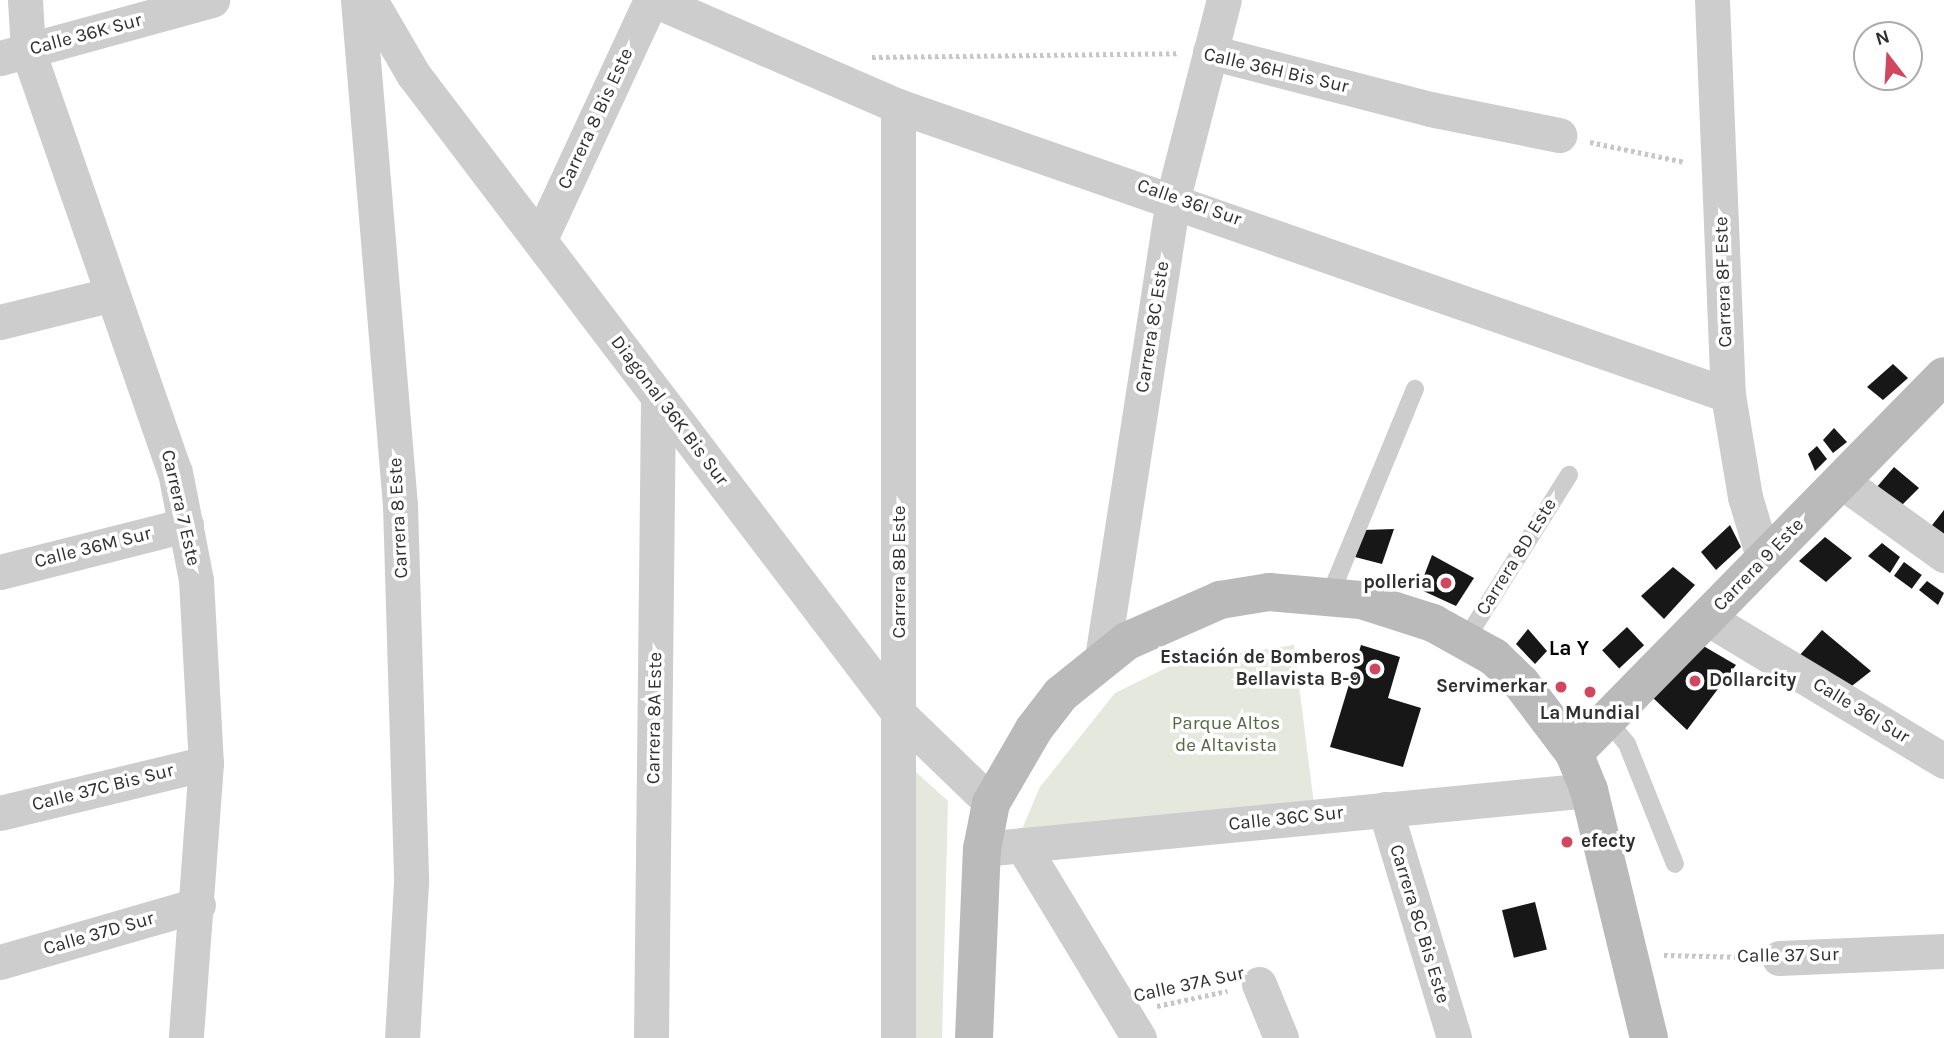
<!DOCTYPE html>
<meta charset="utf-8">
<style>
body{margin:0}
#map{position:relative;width:1944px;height:1038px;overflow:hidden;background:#fff;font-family:Karla,sans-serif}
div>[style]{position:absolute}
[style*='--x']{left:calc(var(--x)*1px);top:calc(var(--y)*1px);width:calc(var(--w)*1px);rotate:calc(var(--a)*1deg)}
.green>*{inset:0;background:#e4e8dd}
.building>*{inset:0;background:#171717;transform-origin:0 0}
.path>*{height:4.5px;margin-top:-2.25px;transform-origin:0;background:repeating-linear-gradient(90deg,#c7c7c7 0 3.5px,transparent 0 7px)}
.service>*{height:18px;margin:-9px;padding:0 9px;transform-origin:9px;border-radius:9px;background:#cdcdcd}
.minor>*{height:35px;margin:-17.5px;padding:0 17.5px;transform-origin:17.5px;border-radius:17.5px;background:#cdcdcd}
.secondary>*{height:38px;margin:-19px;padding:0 19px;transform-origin:19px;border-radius:19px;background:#bababa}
.dots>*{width:19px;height:19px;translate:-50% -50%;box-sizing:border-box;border:4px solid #fff;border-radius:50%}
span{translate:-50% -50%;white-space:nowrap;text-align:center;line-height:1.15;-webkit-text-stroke:7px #fff;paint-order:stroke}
.street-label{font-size:19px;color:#303030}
.poi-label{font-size:19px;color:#303030;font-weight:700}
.right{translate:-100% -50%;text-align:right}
.left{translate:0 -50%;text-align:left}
.park-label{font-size:19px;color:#576742}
.neighbourhood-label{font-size:21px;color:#000;font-weight:700}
.north{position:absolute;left:1853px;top:21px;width:70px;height:70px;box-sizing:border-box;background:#fff;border:2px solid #acacac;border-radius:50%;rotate:343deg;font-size:19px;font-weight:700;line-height:28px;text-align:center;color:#303030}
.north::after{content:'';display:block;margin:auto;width:24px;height:32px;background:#d14760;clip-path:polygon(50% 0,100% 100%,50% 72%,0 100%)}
</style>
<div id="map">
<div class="green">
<i style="clip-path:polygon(1294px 645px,1314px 805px,1019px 836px,1040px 787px,1115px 693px,1176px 663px)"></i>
<i style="clip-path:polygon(888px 747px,948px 801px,942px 1038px,887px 1038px)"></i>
</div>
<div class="building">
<i style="clip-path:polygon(1893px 364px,1908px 378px,1883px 400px,1867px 387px)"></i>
<i style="clip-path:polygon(1834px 428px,1847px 442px,1833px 453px,1823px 440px)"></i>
<i style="clip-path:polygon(1817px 446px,1827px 459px,1815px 471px,1808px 454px)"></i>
<i style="clip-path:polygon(1894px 467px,1919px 488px,1901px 506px,1876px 488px)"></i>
<i style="clip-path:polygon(1944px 510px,1944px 539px,1929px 529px)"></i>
<i style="clip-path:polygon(1730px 525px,1741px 547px,1716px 570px,1701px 552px)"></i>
<i style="clip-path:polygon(1394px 529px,1382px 564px,1355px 557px,1363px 530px)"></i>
<i style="clip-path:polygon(1825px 537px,1852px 558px,1826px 582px,1799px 561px)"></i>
<i style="clip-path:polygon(1882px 543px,1900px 557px,1890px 573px,1868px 556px)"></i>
<i style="clip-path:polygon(1432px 555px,1474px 578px,1456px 606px,1419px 589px)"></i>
<i style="left:1904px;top:562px;width:22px;height:17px;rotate:36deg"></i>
<i style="clip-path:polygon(1673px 567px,1695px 585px,1664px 619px,1641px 596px)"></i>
<i style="clip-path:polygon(1927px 581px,1944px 593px,1938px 605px,1919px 590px)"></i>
<i style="left:1627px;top:627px;width:25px;height:34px;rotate:47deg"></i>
<i style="clip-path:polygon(1528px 629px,1547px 651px,1535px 664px,1516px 644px)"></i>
<i style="clip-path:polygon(1822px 630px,1871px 671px,1848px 689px,1799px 656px)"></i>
<i style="clip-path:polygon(1700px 644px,1736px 665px,1687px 730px,1652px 697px)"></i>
<i style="clip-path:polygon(1361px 645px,1400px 657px,1388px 698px,1421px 708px,1403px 767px,1330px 747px)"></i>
<i style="left:1535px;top:902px;width:49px;height:34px;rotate:76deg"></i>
</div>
<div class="path">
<i style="--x:872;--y:57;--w:306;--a:-0.7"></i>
<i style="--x:1590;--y:142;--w:97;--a:11.9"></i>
<i style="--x:1664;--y:955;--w:82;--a:1.4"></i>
<i style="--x:1157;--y:1006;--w:72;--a:-12.1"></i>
</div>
<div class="service">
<i style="--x:1330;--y:595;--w:223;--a:-67.6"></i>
<i style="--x:1466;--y:639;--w:194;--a:-57.9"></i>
<i style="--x:1607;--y:720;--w:31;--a:50"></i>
<i style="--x:1627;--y:744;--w:129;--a:68.2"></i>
</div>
<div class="minor">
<i style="--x:25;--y:0;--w:51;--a:86.6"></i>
<i style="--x:28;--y:51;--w:446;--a:70.8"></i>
<i style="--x:175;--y:472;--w:110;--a:79"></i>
<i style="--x:196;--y:580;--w:183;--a:86.9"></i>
<i style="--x:206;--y:763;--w:276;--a:94.2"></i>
<i style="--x:358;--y:0;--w:507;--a:85.25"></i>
<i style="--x:400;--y:505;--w:378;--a:88.3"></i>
<i style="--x:411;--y:883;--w:155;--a:93.3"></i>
<i style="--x:370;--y:0;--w:86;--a:59.8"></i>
<i style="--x:413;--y:74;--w:805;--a:52.77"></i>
<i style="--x:900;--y:715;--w:127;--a:44"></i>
<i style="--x:654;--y:0;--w:266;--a:23.5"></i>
<i style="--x:898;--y:106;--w:879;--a:19.2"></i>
<i style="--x:1712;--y:0;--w:395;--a:87.7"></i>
<i style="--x:1728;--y:395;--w:103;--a:80.5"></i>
<i style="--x:1745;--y:497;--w:66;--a:73.2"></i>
<i style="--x:1210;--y:52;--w:227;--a:14.5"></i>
<i style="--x:1430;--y:109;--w:132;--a:11.4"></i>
<i style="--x:0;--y:58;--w:220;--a:-15.3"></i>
<i style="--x:898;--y:106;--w:932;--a:90"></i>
<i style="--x:541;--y:237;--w:261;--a:-65.1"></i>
<i style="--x:0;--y:322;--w:116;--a:-13.9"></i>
<i style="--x:1841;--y:481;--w:127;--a:35.7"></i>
<i style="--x:0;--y:572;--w:192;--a:-14.2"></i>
<i style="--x:1707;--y:618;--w:277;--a:31.1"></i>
<i style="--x:1102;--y:658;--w:465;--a:-81.2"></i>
<i style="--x:1173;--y:198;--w:204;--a:-75.6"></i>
<i style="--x:1385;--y:809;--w:239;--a:73.2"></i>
<i style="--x:0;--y:813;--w:212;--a:-13.6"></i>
<i style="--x:1022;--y:845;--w:226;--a:58.8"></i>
<i style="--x:982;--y:849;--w:610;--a:-5.55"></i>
<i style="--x:1779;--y:958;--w:165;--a:-2.4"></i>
<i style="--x:0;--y:962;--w:206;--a:-16.1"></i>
<i style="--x:1259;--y:984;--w:58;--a:67.8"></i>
<i style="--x:651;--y:1038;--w:639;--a:-89.37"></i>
</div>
<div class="secondary">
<i style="--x:1574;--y:753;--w:528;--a:-45.54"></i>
<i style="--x:974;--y:1038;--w:189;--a:-87.6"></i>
<i style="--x:982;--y:849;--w:47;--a:-78.9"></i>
<i style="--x:991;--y:803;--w:86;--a:-59.8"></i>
<i style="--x:1034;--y:729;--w:44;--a:-52.4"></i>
<i style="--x:1061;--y:694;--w:85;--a:-38.8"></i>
<i style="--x:1127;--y:641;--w:102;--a:-23.8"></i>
<i style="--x:1220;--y:600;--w:50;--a:-9.3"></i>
<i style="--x:1269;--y:592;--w:92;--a:5"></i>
<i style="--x:1361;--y:600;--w:76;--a:17.7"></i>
<i style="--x:1433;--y:623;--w:70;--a:29.1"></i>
<i style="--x:1494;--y:657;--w:37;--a:44"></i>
<i style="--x:1521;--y:683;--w:88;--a:52.9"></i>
<i style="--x:1574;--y:753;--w:40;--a:68"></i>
<i style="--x:1589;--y:790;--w:255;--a:76.4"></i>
</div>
<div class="dots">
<i style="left:1446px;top:583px;background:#d14760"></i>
<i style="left:1375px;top:669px;background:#d14760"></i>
<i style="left:1695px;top:681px;background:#d14760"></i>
<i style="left:1561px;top:687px;background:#d14760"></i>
<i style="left:1590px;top:692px;background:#d14760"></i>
<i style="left:1567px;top:842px;background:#d14760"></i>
</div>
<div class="street-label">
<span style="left:86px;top:35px;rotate:-15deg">Calle 36K Sur</span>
<span style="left:1276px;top:71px;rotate:13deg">Calle 36H Bis Sur</span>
<span style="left:596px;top:119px;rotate:-65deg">Carrera 8 Bis Este</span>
<span style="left:1189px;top:203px;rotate:19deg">Calle 36I Sur</span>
<span style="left:1724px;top:282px;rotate:-92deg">Carrera 8F Este</span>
<span style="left:1153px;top:327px;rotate:-81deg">Carrera 8C Este</span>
<span style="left:669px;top:411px;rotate:53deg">Diagonal 36K Bis Sur</span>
<span style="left:180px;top:508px;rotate:77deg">Carrera 7 Este</span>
<span style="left:399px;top:518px;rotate:-93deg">Carrera 8 Este</span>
<span style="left:93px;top:548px;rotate:-14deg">Calle 36M Sur</span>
<span style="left:1517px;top:557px;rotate:-58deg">Carrera 8D Este</span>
<span style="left:1759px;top:565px;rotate:-46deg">Carrera 9 Este</span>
<span style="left:900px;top:572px;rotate:-90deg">Carrera 8B Este</span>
<span style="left:1861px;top:711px;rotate:31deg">Calle 36I Sur</span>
<span style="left:655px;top:718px;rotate:-89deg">Carrera 8A Este</span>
<span style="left:103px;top:788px;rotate:-14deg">Calle 37C Bis Sur</span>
<span style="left:1286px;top:819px;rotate:-6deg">Calle 36C Sur</span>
<span style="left:1419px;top:924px;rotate:73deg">Carrera 8C Bis Este</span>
<span style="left:99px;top:934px;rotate:-16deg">Calle 37D Sur</span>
<span style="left:1788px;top:956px;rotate:-1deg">Calle 37 Sur</span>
<span style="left:1189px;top:985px;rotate:-12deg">Calle 37A Sur</span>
</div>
<div class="poi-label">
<span class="right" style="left:1432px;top:583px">polleria</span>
<span class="right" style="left:1361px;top:669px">Estación de Bomberos<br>Bellavista B-9</span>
<span class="left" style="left:1709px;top:681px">Dollarcity</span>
<span class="right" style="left:1547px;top:687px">Servimerkar</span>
<span style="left:1590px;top:714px">La Mundial</span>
<span class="left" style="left:1581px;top:842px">efecty</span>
</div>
<div class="park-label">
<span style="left:1226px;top:735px">Parque Altos<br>de Altavista</span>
</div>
<div class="neighbourhood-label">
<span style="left:1569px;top:648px">La Y</span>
</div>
<div class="north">N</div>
</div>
